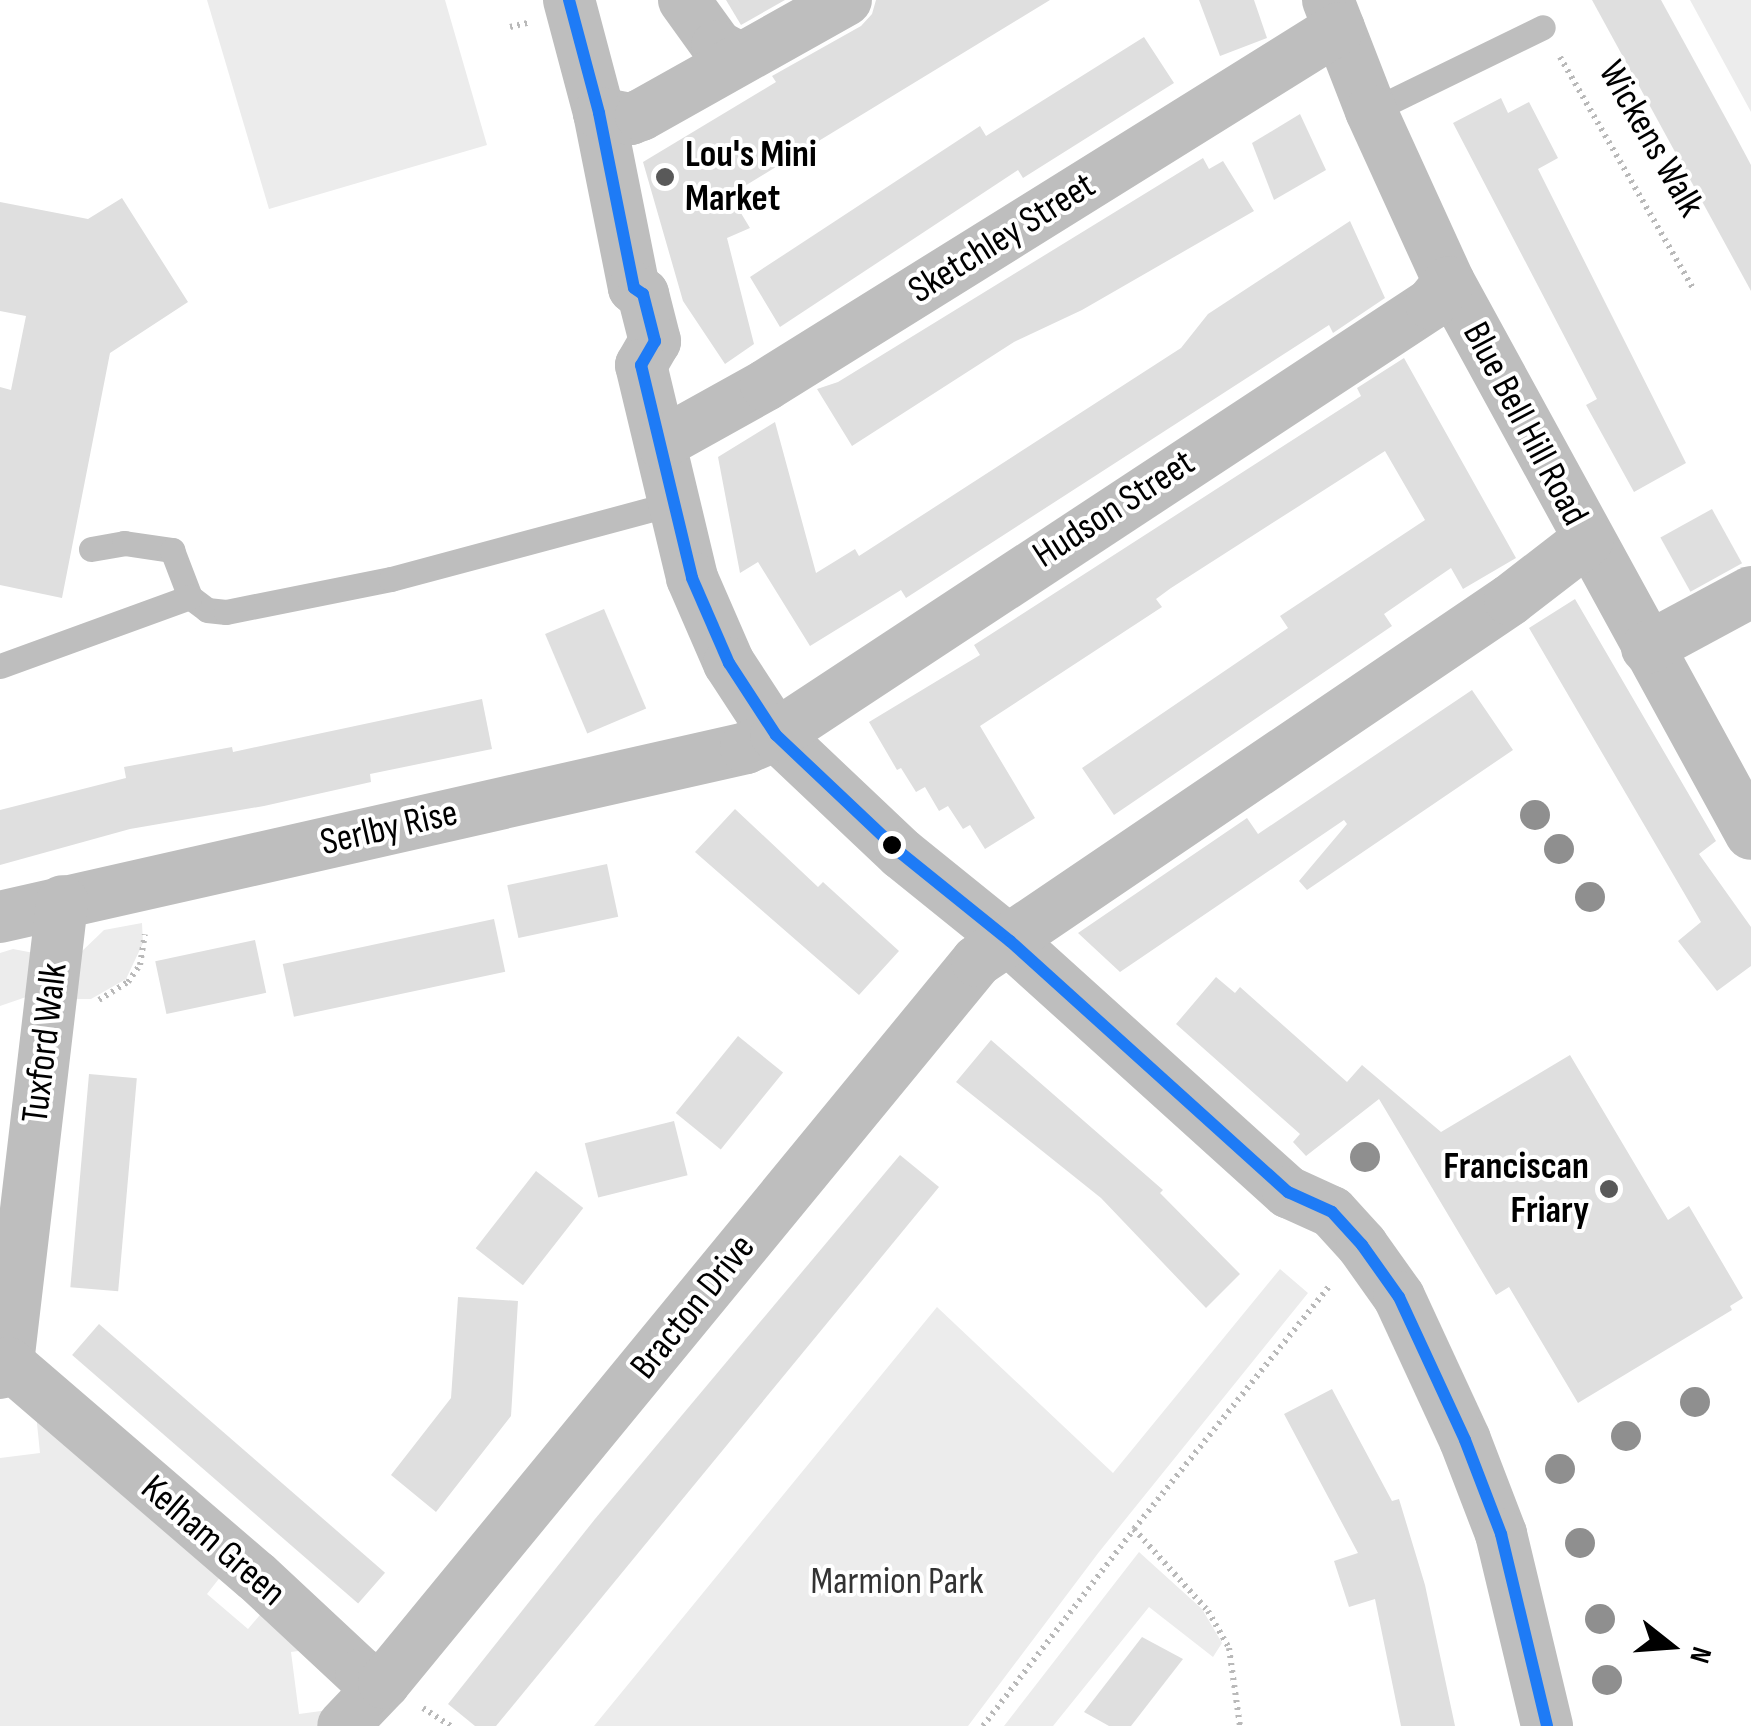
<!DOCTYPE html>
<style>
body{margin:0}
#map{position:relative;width:1751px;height:1726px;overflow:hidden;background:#fff;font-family:"Sofia Sans Condensed",sans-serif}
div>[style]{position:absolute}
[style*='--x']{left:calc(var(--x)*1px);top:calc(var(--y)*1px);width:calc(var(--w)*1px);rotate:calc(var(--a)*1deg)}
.green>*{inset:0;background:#ececec}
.building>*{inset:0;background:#dfdfdf;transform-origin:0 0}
.path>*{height:6px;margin-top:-3px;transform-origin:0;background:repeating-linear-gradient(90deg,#b9b9b9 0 2.5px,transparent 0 7.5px)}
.lane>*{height:25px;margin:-12.5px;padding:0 12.5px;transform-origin:12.5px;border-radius:12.5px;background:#bebebe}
.street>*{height:52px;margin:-26px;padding:0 26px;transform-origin:26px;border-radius:26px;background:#bebebe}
.bus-1>*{height:12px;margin:-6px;padding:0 6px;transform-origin:6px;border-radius:6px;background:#1e7bf6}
.trees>*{width:30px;height:30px;margin:-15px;border-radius:50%;background:#8f8f8f}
.dots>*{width:28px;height:28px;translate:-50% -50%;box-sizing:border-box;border:5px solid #fff;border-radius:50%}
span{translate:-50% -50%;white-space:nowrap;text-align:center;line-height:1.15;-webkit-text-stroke:8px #fff;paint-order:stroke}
.street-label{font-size:38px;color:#000}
.poi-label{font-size:38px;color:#000;font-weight:700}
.left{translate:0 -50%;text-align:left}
.right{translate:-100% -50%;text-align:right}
.park-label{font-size:38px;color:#333}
.north{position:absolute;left:1621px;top:1596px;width:100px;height:100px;-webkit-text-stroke:8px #fff;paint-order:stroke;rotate:107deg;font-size:28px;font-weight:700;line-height:40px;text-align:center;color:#000}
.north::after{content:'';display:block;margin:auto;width:35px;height:45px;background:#000;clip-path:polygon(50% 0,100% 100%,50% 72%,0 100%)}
</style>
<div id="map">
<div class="green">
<i style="clip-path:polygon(207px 0,445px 0,487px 145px,269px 209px)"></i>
<i style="clip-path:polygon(1690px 0,1751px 0,1751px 112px)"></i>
<i style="clip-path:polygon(142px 923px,143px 943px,126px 979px,91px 999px,71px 999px,78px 955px,104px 930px)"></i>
<i style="clip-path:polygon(13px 949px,34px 953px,29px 996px,0 1006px,0 953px)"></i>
<i style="clip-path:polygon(1280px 1269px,1308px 1293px,1099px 1552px,968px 1726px,594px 1726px,937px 1307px,1113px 1473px)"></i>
<i style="clip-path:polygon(36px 1414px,232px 1562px,207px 1594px,248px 1629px,275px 1597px,335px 1646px,291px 1652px,299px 1714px,343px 1708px,328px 1726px,0 1726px,0 1458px,40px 1453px)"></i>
<i style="clip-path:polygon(1139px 1552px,1202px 1609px,1222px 1643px,1213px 1657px,1149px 1607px,1053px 1726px,1004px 1726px)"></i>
</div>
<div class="building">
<i style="clip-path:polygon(726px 0,785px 0,741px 25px)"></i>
<i style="clip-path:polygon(876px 0,1050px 0,730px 195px,750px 228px,727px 238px,754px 344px,725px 364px,683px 301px,643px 162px,776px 82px,772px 76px,861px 26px,872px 14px)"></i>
<i style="clip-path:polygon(1199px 0,1254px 0,1267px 38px,1220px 56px)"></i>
<i style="clip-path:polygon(1592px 0,1661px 0,1735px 135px,1751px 165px,1751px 291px)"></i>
<i style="clip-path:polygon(1144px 37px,1174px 83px,1023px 178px,1018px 170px,780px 327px,750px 277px,980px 126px,986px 136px)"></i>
<i style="clip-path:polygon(1501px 98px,1508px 113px,1529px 102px,1558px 158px,1538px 169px,1686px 463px,1634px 492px,1586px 405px,1597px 399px,1453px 123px)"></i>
<i style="clip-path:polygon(1300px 114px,1326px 170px,1274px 200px,1252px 143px)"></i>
<i style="clip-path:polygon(1203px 158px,1209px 169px,1223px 161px,1254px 211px,1082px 310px,1014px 342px,852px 446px,817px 389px,838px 382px)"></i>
<i style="clip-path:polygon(122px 198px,188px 302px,110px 353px,62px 598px,0 585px,0 387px,11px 390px,26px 316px,0 311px,0 202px,88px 219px)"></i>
<i style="clip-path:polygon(1350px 221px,1385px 298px,1333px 333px,1329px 325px,906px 598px,901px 590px,810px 646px,758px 562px,740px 573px,718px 457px,775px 422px,816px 573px,855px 549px,859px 556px,1181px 348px,1208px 314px)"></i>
<i style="clip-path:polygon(1404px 358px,1516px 558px,1463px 589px,1451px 568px,1384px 614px,1392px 626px,1114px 815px,1082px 768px,1288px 628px,1280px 616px,1425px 520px,1385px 451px,1171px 588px,1156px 599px,1162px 607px,980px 726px,1035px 818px,985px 849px,970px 825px,963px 829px,948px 806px,939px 811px,925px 787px,916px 792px,901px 768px,897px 770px,869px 722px,980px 655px,974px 645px,1361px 396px,1357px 388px)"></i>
<i style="left:1712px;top:509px;width:62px;height:59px;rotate:61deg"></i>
<i style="clip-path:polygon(1575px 599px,1716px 841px,1699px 854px,1751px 927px,1751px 966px,1717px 991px,1678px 941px,1701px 922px,1529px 628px)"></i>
<i style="left:604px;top:609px;width:108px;height:64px;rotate:67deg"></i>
<i style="clip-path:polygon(1472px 690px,1513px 750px,1307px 890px,1299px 881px,1347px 824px,1344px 820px,1120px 972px,1078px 933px,1247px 818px,1258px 834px)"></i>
<i style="clip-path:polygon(482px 699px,492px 749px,370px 774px,371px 782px,264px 806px,130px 829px,0 865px,0 810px,126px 778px,124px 767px,232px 747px,233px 752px)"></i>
<i style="clip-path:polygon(735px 809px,818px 887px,823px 882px,899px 951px,859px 995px,695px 852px)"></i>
<i style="left:607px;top:864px;width:54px;height:102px;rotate:78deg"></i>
<i style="left:494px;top:919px;width:54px;height:216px;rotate:78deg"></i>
<i style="left:255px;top:940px;width:54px;height:102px;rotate:78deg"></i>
<i style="clip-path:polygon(1216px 977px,1235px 993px,1240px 987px,1347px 1082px,1362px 1065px,1441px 1132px,1570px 1055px,1668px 1220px,1689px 1206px,1743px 1298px,1730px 1306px,1732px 1310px,1578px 1403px,1509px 1287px,1496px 1295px,1379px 1099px,1306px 1156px,1293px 1142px,1300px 1134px,1176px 1024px)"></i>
<i style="left:738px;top:1036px;width:58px;height:99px;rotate:39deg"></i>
<i style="clip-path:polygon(991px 1040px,1163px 1190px,1160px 1193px,1240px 1274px,1206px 1308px,1101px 1198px,956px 1082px)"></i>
<i style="left:89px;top:1074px;width:48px;height:214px;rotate:5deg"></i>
<i style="left:674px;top:1121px;width:56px;height:92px;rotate:76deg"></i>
<i style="clip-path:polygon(900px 1155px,939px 1187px,496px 1726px,475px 1726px,448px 1704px,595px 1519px)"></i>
<i style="left:536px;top:1171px;width:60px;height:98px;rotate:38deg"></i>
<i style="clip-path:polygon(458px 1297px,518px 1301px,511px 1416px,436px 1512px,391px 1475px,451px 1398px)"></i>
<i style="left:99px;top:1324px;width:379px;height:41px;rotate:41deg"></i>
<i style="clip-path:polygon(1332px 1389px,1392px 1501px,1399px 1499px,1425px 1585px,1455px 1726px,1401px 1726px,1375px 1599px,1349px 1607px,1334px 1561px,1358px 1553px,1284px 1414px)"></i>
<i style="clip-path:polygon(1142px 1637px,1183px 1659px,1131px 1726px,1109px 1726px,1084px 1712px)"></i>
</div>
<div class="path">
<i style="--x:510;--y:27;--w:18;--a:-13"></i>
<i style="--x:1560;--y:57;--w:269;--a:60.1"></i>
<i style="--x:99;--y:1000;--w:34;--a:-32"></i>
<i style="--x:128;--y:982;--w:21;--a:-55"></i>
<i style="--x:140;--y:965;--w:31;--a:-81"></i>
<i style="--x:1134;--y:1529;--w:110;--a:47.9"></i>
<i style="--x:1208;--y:1611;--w:43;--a:60.4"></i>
<i style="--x:1229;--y:1648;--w:79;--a:82"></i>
<i style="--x:423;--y:1708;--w:33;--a:33"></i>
<i style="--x:983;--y:1726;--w:248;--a:-52.5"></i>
<i style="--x:1134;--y:1529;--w:313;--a:-51.2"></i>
</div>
<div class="lane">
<i style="--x:1371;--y:111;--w:191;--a:-26"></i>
<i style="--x:91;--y:549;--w:34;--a:-10"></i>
<i style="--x:124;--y:543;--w:49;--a:8.3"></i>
<i style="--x:172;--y:550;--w:50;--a:69"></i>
<i style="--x:190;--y:597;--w:21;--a:37"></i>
<i style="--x:207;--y:610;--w:19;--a:6"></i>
<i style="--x:226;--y:612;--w:168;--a:-11.3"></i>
<i style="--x:391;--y:579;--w:294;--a:-15"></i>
<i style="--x:0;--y:666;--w:202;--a:-20"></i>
</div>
<div class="street">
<i style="--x:569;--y:0;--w:117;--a:75.1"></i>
<i style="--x:599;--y:113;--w:178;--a:78.7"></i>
<i style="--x:634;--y:288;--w:11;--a:34"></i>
<i style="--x:643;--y:294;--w:49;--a:75.7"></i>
<i style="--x:655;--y:341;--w:28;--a:120"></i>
<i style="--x:641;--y:365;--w:219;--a:76.5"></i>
<i style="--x:692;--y:578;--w:93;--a:66.5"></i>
<i style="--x:729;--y:663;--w:86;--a:56.9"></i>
<i style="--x:776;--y:735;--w:173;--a:43.4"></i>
<i style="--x:902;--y:854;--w:139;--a:38.9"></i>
<i style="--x:1010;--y:941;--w:375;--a:42.1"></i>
<i style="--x:1288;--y:1192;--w:48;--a:24.4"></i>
<i style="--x:1332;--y:1212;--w:45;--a:47.7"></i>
<i style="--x:1362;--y:1245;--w:64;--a:54.6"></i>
<i style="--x:1399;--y:1297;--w:157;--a:65.2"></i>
<i style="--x:1465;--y:1440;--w:101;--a:69"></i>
<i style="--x:1501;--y:1534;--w:197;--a:76.5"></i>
<i style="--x:684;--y:0;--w:57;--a:54.3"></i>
<i style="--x:717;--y:46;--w:26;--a:28"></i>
<i style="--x:1328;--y:0;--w:119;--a:68.8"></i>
<i style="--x:1371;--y:111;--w:188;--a:65.5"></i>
<i style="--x:1449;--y:282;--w:629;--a:61.32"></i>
<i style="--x:599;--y:113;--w:32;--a:11"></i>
<i style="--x:630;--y:119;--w:12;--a:-20"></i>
<i style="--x:641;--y:115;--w:235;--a:-29.3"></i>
<i style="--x:662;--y:443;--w:119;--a:-29.1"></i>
<i style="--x:766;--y:385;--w:675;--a:-31.92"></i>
<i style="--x:1647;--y:648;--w:118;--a:-28.3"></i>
<i style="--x:0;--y:917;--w:765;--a:-12.76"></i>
<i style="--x:746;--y:748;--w:33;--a:-23"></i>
<i style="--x:776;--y:735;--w:784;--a:-33.35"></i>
<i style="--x:1431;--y:304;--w:28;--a:-51"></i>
<i style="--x:8;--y:1363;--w:465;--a:-83.3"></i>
<i style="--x:0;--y:1373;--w:13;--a:-51"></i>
<i style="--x:8;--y:1363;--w:327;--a:40.7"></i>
<i style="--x:256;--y:1576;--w:144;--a:43"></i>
<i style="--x:361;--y:1674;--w:25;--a:21"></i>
<i style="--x:384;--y:1683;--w:59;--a:133.6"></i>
<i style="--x:384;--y:1683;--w:934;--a:-50.6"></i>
<i style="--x:977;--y:961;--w:644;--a:-34.11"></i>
<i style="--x:1510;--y:600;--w:98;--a:-37.6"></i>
</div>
<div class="bus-1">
<i style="--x:569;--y:0;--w:117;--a:75.1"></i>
<i style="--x:599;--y:113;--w:178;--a:78.7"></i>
<i style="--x:634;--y:288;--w:11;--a:34"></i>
<i style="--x:643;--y:294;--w:49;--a:75.7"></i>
<i style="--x:655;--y:341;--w:28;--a:120"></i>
<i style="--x:641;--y:365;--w:219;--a:76.5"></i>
<i style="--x:692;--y:578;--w:93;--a:66.5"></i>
<i style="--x:729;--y:663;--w:86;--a:56.9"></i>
<i style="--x:776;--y:735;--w:173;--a:43.4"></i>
<i style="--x:902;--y:854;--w:139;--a:38.9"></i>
<i style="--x:1010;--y:941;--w:375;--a:42.1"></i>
<i style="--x:1288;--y:1192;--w:48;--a:24.4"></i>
<i style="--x:1332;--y:1212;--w:45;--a:47.7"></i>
<i style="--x:1362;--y:1245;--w:64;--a:54.6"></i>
<i style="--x:1399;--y:1297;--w:157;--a:65.2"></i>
<i style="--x:1465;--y:1440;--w:101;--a:69"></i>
<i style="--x:1501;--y:1534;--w:197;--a:76.5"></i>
</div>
<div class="trees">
<i style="left:1535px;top:815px"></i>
<i style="left:1559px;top:849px"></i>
<i style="left:1590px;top:897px"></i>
<i style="left:1365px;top:1157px"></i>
<i style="left:1695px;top:1402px"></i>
<i style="left:1626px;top:1436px"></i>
<i style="left:1560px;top:1469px"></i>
<i style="left:1580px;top:1543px"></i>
<i style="left:1600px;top:1619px"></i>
<i style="left:1607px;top:1680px"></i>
</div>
<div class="dots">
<i style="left:665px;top:177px;background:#595959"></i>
<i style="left:892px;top:845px;background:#000"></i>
<i style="left:1609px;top:1189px;background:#595959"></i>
</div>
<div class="street-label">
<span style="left:1651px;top:139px;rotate:60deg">Wickens Walk</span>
<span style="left:1002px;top:238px;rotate:-32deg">Sketchley Street</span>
<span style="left:1525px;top:424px;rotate:62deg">Blue Bell Hill Road</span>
<span style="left:1114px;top:509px;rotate:-33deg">Hudson Street</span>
<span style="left:389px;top:828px;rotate:-13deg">Serlby Rise</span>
<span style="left:45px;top:1043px;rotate:-83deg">Tuxford Walk</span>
<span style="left:693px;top:1307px;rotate:-51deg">Bracton Drive</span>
<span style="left:213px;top:1541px;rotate:41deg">Kelham Green</span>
</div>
<div class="poi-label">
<span class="left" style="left:685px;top:177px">Lou's Mini<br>Market</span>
<span class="right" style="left:1589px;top:1189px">Franciscan<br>Friary</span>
</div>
<div class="park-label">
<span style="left:897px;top:1582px">Marmion Park</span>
</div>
<div class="north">N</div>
</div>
